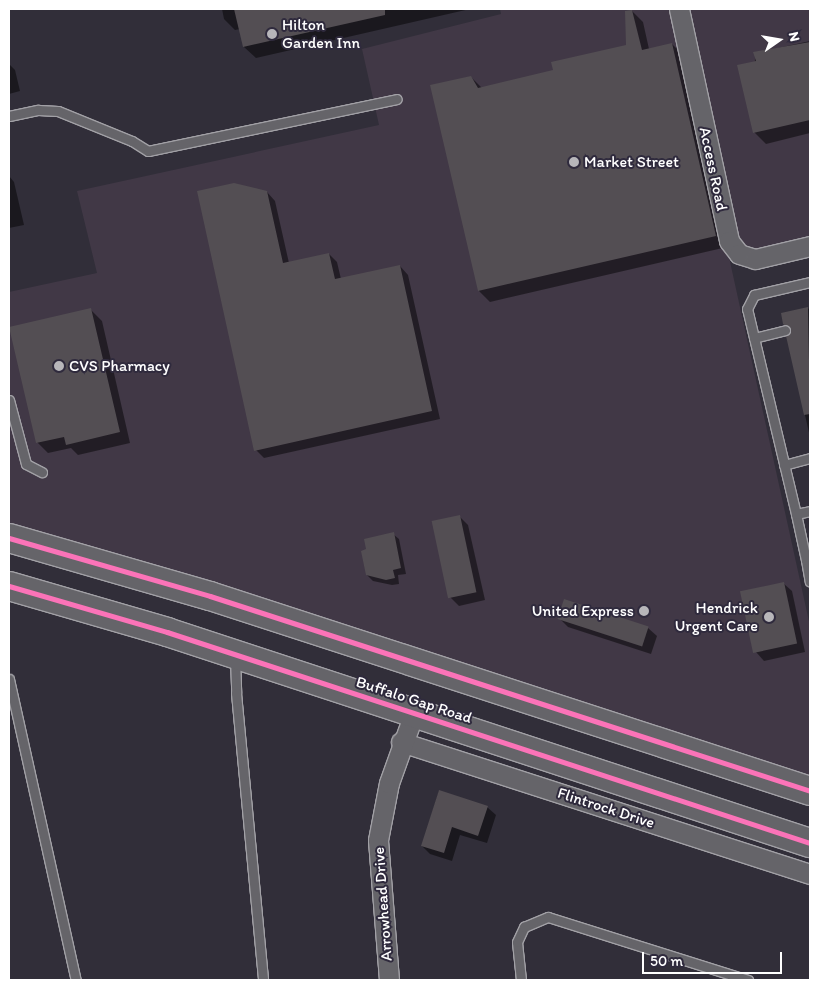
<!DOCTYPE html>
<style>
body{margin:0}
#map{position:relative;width:819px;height:989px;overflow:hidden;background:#312e39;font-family:Itim,sans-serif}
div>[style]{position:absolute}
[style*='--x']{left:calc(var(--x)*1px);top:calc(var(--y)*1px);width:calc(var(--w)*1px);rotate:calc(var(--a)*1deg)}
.built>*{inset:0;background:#413846}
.shadow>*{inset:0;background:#0007}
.building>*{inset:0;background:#534e53;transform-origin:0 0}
.roads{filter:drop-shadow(1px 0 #a2a1a6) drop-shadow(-1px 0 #a2a1a6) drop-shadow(0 1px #a2a1a6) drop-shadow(0 -1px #a2a1a6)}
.service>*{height:9px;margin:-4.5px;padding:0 4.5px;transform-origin:4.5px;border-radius:4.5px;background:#656469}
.minor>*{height:19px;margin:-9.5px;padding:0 9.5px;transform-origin:9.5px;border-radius:9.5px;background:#656469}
.primary>*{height:28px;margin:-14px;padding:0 14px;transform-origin:14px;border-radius:14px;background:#656469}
.cycleway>*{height:5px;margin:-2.5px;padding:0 2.5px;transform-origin:2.5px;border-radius:2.5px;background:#fb73b8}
.dots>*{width:14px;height:14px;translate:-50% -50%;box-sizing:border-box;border:2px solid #2f2a3d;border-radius:50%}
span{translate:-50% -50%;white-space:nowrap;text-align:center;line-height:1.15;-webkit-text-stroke:4px #2f2a3d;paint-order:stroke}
.poi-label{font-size:16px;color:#fff}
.left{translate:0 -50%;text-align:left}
.right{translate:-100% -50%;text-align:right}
.street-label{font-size:16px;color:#fff}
.frame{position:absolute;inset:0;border:10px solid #fff;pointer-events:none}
.north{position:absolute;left:754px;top:15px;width:50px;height:50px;-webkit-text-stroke:4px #2f2a3d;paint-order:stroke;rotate:77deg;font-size:14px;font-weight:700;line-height:20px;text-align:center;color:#fff}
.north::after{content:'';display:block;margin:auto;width:18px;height:22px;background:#fff;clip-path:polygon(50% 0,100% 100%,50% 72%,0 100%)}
.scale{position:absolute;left:642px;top:952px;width:140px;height:22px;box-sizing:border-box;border:2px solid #fff;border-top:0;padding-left:6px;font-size:15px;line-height:18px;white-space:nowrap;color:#fff;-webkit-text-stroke:4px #2f2a3d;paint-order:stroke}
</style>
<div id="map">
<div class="built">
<i style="clip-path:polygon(500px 9px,810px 9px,810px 239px,729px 257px,810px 626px,810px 777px,9px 528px,9px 292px,97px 273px,77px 191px,379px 125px,362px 49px,501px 14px)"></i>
</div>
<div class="shadow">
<i style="clip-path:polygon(222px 9px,470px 9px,256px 58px,244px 47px,240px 29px,235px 30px,224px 19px)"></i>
<i style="clip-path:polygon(632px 11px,643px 22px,649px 49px,672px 44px,683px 55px,727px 247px,490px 302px,479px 291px,471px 77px,482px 88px,554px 71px,628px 46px)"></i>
<i style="clip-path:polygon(810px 41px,810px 133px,766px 144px,754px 132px,755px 53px)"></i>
<i style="clip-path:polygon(9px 64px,15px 70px,20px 91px,9px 94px)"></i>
<i style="clip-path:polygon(9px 176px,14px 182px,24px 225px,9px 228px)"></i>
<i style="clip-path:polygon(267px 192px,275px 201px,289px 263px,329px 254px,337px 262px,341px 279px,400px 266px,408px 275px,440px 419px,264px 458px,256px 450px)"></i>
<i style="clip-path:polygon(808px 308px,810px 311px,810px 437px,787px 336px,792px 330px,784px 323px)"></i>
<i style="clip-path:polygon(90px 309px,102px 321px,130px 443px,78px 455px,71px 448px,48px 453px,37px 442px)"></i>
<i style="clip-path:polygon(460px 517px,468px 525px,485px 600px,459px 606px,450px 597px)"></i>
<i style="clip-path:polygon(393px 534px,399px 539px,406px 574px,398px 575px,399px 584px,392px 585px,373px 581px,367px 575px)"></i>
<i style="clip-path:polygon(783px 583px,792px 591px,805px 652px,764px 661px,756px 652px)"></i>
<i style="clip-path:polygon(559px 618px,648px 628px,657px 636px,651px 654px,568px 627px)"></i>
<i style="clip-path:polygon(439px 791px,487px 807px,496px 815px,487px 843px,460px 835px,452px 861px,430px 854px,422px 846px)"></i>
</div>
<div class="building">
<i style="clip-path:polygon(234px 9px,385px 9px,385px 15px,243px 47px)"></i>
<i style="clip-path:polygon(632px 10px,642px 50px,672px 43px,716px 236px,478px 291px,430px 85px,471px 76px,478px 88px,553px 70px,551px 62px,626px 45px,625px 11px)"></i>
<i style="clip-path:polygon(810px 42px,810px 120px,753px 133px,737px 65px,756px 61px,753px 52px)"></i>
<i style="clip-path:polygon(234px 183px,267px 191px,283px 263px,329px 253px,335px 279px,400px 265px,432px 411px,254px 451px,197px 191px)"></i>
<i style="clip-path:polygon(808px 307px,810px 414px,804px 415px,786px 336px,791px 329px,783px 324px,781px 313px)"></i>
<i style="clip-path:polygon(91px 308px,120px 432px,66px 445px,64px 437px,36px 443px,9px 327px)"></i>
<i style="left:460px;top:515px;width:79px;height:29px;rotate:78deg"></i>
<i style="clip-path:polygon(394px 532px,401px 568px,393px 570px,395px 578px,386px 580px,366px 575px,361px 551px,366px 549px,364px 539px)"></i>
<i style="left:784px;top:582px;width:63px;height:45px;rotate:78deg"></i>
<i style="left:564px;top:599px;width:89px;height:21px;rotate:18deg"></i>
<i style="clip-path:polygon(439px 790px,488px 806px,478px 836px,452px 827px,444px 853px,421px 846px)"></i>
</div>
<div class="roads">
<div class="service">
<i style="--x:9;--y:116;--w:30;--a:-12"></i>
<i style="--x:38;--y:110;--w:20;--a:3"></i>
<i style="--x:58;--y:111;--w:80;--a:22.1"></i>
<i style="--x:132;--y:141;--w:19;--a:32"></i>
<i style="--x:148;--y:151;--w:254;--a:-11.8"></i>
<i style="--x:754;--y:338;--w:32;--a:-14"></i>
<i style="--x:9;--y:400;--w:66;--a:75.1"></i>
<i style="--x:26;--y:464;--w:18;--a:27"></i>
<i style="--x:784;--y:465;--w:27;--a:-15"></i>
<i style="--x:796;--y:514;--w:211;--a:-103.4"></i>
<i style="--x:747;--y:309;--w:16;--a:-63"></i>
<i style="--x:754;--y:295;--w:57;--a:-13.1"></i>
<i style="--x:810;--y:559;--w:4;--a:166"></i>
<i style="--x:806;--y:560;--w:22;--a:80"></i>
<i style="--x:806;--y:560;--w:47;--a:-102.3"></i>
<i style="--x:796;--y:514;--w:14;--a:-12"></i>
<i style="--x:235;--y:657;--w:36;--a:88"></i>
<i style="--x:236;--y:693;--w:288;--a:84.6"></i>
<i style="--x:9;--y:679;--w:308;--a:77.5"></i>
<i style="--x:521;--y:980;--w:38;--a:-96"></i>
<i style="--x:517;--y:942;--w:17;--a:-65"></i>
<i style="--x:524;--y:927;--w:26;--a:-23"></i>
<i style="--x:548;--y:917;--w:210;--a:17.5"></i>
</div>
<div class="minor">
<i style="--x:679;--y:9;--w:237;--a:77.8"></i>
<i style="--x:729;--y:241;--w:16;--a:52"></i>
<i style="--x:739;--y:254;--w:17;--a:17"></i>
<i style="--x:755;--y:259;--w:57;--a:-13.3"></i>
<i style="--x:401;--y:742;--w:430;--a:17.9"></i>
<i style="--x:389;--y:980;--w:140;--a:-94.5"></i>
<i style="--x:378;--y:840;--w:58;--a:-79.1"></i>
<i style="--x:389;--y:783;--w:74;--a:-70.3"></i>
</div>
<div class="primary">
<i style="--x:9;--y:538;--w:209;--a:16.1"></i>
<i style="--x:210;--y:596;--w:631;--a:18"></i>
<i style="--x:9;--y:586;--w:165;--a:16.2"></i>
<i style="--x:167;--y:632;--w:677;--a:18.17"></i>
</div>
</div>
<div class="cycleway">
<i style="--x:9;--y:538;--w:209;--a:16.1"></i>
<i style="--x:210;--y:596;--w:631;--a:18"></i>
<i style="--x:9;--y:586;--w:165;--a:16.2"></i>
<i style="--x:167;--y:632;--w:677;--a:18.17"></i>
</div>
<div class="dots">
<i style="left:272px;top:34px;background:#b7b6ba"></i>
<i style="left:574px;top:162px;background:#b7b6ba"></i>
<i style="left:59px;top:366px;background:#b7b6ba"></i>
<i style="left:644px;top:611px;background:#b7b6ba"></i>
<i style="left:769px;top:617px;background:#b7b6ba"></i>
</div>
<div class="poi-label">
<span class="left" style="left:282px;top:34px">Hilton<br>Garden Inn</span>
<span class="left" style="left:584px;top:162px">Market Street</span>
<span class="left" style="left:69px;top:366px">CVS Pharmacy</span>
<span class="right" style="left:758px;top:617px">Hendrick<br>Urgent Care</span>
<span class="right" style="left:634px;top:611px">United Express</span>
</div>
<div class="street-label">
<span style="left:713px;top:169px;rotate:78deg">Access Road</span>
<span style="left:414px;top:700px;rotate:18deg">Buffalo Gap Road</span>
<span style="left:606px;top:808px;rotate:18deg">Flintrock Drive</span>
<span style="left:383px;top:904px;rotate:-94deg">Arrowhead Drive</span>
</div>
<div class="frame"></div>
<div class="north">N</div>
<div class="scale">50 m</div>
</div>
